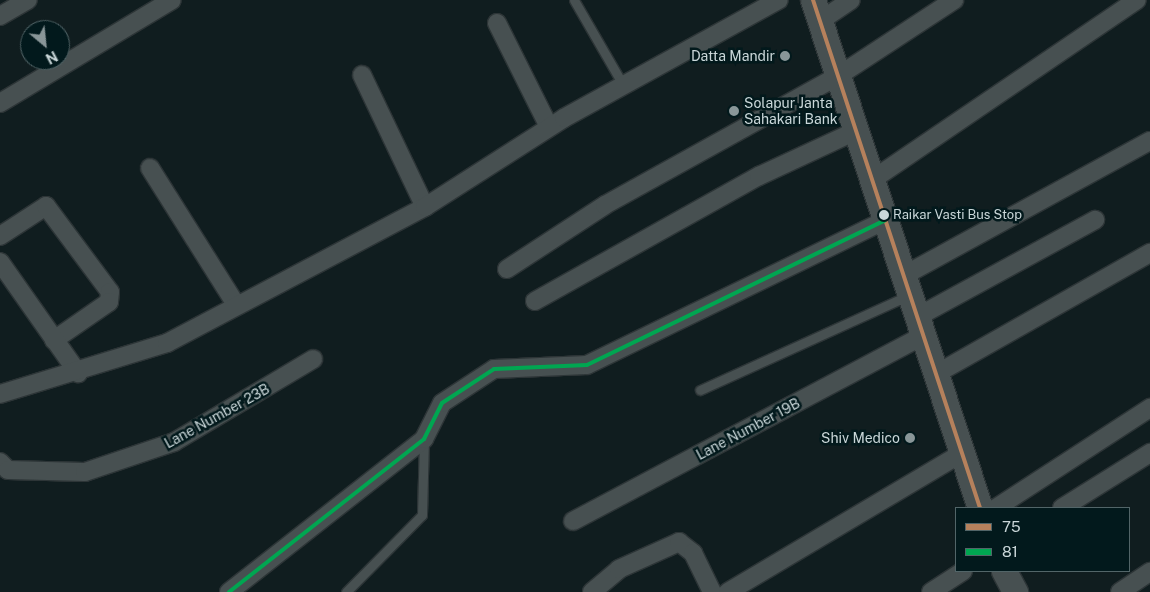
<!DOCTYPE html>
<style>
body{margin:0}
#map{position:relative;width:1150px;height:592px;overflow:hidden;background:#101d1f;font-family:"Public Sans",sans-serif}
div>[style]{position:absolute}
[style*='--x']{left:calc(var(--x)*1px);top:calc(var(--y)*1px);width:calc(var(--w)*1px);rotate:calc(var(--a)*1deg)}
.roads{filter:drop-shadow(1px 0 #2d3537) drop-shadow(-1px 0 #2d3537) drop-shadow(0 1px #2d3537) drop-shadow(0 -1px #2d3537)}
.lane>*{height:9px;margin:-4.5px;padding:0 4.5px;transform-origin:4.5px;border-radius:4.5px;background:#475051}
.street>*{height:18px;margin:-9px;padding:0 9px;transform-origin:9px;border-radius:9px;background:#475051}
.secondary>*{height:25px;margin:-12.5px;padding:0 12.5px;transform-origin:12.5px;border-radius:12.5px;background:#475051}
.bus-1>*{height:4px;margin:-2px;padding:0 2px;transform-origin:2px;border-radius:2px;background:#b6815c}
.bus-2>*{height:4px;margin:-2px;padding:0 2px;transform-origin:2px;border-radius:2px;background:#00a651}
.dots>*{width:14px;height:14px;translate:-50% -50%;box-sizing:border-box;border:2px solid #02191c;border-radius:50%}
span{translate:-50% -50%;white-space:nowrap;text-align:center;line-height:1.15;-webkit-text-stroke:5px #02191c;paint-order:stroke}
.bus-label{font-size:13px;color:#cad7d9}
.left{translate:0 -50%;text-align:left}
.poi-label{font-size:14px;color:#cad7d9}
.right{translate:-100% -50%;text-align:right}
.street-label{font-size:14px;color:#cad7d9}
.legend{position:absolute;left:955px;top:507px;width:175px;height:65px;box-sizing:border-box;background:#02191c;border:1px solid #526568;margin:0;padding:6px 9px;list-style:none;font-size:15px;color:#cad7d9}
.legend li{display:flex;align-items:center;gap:10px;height:25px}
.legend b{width:25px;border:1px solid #526568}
.north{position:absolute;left:20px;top:20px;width:50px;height:50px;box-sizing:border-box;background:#02191c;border:1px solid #526568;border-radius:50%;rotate:152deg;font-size:14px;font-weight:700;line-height:20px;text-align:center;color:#cad7d9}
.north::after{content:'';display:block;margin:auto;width:18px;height:22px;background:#899698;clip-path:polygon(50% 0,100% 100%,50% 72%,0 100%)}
</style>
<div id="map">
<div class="roads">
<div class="lane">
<i style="--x:574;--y:0;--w:98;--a:60"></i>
<i style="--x:700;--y:390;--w:230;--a:-24.4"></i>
<i style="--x:346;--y:592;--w:108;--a:-45.4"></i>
<i style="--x:422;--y:515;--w:76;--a:-88.5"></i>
</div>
<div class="street">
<i style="--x:0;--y:16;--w:32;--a:-30"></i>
<i style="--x:820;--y:21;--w:37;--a:-34"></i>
<i style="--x:497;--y:23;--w:116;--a:63.4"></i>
<i style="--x:362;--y:75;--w:146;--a:64.5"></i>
<i style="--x:0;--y:103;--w:200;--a:-30.9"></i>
<i style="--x:150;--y:168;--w:160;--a:57.8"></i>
<i style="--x:872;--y:180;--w:320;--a:-34.2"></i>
<i style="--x:0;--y:236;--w:55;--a:-33.1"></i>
<i style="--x:46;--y:206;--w:107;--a:53.3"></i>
<i style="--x:110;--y:292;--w:10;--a:96"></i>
<i style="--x:109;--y:302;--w:67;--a:145.4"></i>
<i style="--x:0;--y:262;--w:136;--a:54.9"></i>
<i style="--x:507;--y:269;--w:117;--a:-33.1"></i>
<i style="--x:605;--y:205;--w:266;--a:-29"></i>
<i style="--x:838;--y:76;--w:139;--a:-33.2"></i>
<i style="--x:903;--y:276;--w:281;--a:-28.7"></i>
<i style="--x:535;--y:301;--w:257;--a:-29.2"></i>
<i style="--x:759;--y:176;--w:107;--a:-24.9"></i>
<i style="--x:917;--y:317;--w:203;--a:-28.6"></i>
<i style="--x:936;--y:374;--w:246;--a:-29.5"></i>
<i style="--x:0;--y:394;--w:175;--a:-17"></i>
<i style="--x:167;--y:343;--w:292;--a:-27.8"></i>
<i style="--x:425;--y:207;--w:165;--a:-32.6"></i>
<i style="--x:564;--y:118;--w:245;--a:-28.8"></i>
<i style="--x:0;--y:462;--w:11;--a:45"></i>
<i style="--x:8;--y:470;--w:77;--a:1.5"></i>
<i style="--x:85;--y:472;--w:94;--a:-18.6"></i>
<i style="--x:174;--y:442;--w:162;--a:-30.8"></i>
<i style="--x:996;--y:508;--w:184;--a:-33"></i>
<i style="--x:1062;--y:508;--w:104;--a:-32"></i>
<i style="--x:573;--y:521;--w:396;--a:-27.9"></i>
<i style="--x:229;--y:592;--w:248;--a:-38.1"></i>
<i style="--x:424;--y:439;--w:40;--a:-63.4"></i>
<i style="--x:442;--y:403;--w:62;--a:-33.2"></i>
<i style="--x:494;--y:369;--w:93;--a:-2.5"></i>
<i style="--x:587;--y:365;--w:331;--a:-25.9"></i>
<i style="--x:592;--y:592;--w:35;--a:-40"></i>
<i style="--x:619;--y:569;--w:66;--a:-24.2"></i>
<i style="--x:679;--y:542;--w:18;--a:38"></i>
<i style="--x:693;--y:553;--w:43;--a:64"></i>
<i style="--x:728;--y:592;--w:272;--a:-30.7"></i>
<i style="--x:931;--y:592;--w:38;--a:-33"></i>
<i style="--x:1120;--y:592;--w:36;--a:-34"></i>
</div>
<div class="secondary">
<i style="--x:813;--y:0;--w:535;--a:71.8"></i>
<i style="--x:1004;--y:571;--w:24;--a:62"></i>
</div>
</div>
<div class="bus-1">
<i style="--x:813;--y:0;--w:535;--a:71.8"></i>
</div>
<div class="bus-2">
<i style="--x:229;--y:592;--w:248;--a:-38.1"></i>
<i style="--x:424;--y:439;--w:40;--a:-63.4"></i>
<i style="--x:442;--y:403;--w:62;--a:-33.2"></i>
<i style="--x:494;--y:369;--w:93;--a:-2.5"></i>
<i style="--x:587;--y:365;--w:331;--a:-25.9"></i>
</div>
<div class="dots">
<i style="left:785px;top:56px;background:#899698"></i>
<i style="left:734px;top:111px;background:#899698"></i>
<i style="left:884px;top:215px;background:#cad7d9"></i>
<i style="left:910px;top:438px;background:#899698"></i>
</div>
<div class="bus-label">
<span class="left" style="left:893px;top:215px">Raikar Vasti Bus Stop</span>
</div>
<div class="poi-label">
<span class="right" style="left:775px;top:56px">Datta Mandir</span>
<span class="left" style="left:744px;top:111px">Solapur Janta<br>Sahakari Bank</span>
<span class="right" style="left:900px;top:438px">Shiv Medico</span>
</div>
<div class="street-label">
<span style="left:217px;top:416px;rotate:-29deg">Lane Number 23B</span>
<span style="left:748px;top:429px;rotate:-28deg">Lane Number 19B</span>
</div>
<ul class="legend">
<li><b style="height:6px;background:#b6815c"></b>75</li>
<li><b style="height:6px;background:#00a651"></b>81</li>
</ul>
<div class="north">N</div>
</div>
